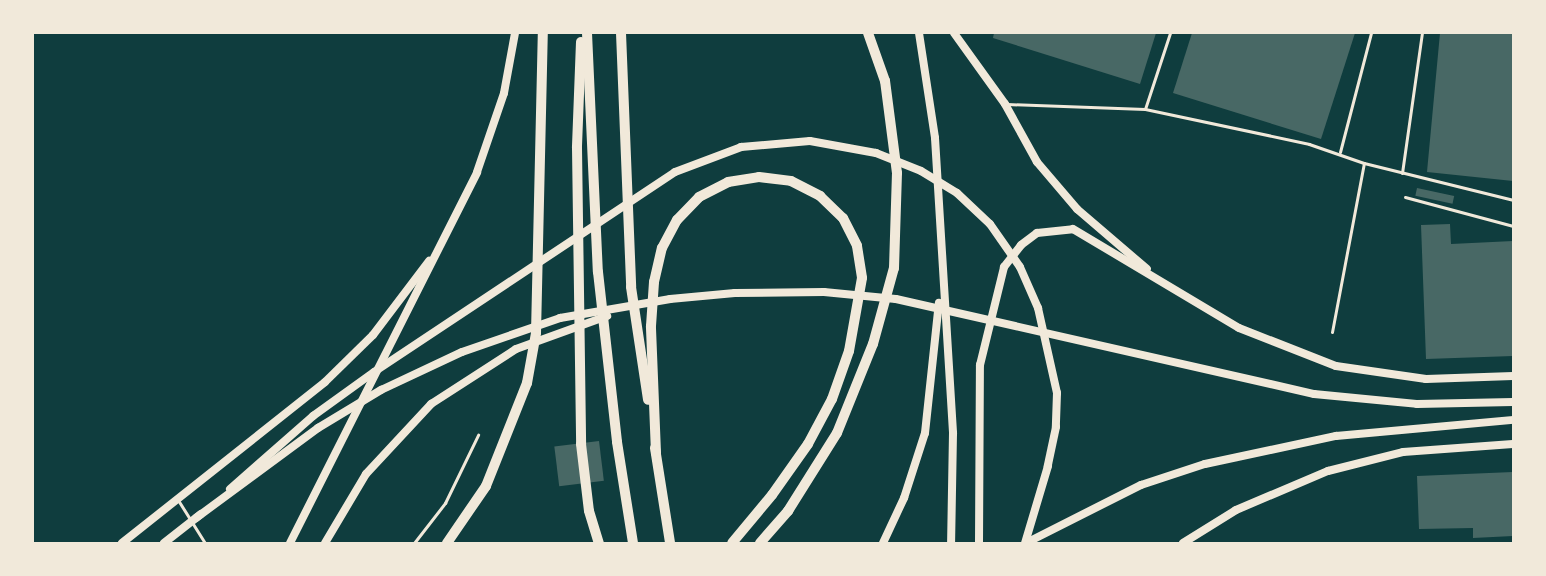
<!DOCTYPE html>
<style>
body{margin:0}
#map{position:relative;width:1546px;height:576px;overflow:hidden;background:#0f3d3e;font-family:"Golos Text",sans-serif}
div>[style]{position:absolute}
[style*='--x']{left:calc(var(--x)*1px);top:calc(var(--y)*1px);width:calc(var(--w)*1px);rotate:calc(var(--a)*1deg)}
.building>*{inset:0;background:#486865;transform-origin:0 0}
.service>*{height:3px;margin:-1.5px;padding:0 1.5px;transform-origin:1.5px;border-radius:1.5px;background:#f1e9da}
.secondary>*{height:8px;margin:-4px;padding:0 4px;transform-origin:4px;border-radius:4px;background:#f1e9da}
.primary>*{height:8px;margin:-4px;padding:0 4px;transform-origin:4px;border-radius:4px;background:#f1e9da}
.motorway>*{height:10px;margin:-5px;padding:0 5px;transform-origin:5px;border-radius:5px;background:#f1e9da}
span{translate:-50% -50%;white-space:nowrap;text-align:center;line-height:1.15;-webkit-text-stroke:5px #f1e9da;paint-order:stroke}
.frame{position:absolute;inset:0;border:34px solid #f1e9da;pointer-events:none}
</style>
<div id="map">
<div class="building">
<i style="clip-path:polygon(994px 33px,1156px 33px,1140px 84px,993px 38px)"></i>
<i style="clip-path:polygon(1192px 33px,1355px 33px,1321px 139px,1173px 93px)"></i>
<i style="clip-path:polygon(1440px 33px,1513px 33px,1513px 181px,1427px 172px)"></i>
<i style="left:1417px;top:188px;width:38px;height:8px;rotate:12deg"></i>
<i style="clip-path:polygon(1450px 224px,1451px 244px,1513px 241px,1513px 356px,1426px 359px,1421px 225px)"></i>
<i style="left:599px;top:441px;width:40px;height:45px;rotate:83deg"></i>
<i style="clip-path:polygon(1513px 472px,1513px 536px,1473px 538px,1473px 528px,1419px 529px,1417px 476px)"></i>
</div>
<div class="service">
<i style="--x:1007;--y:104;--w:138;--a:2.1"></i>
<i style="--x:1145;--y:109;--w:168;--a:12"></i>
<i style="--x:1309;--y:144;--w:58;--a:19.1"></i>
<i style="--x:1364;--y:163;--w:154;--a:13.9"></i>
<i style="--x:1145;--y:109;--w:80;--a:-71.8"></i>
<i style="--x:1340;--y:152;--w:123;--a:-75.4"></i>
<i style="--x:1402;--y:173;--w:141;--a:-81.9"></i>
<i style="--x:1405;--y:197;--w:112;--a:15"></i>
<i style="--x:1332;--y:332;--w:172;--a:-79.3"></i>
<i style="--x:178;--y:500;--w:51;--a:57.9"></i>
<i style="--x:414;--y:543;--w:51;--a:-52.2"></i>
<i style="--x:445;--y:503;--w:76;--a:-64.1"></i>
</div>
<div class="secondary">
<i style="--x:919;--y:33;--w:106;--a:81.3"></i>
<i style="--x:935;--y:138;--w:296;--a:86.5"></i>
<i style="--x:953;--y:433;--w:110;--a:91"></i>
<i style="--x:230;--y:489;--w:111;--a:-41.3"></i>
<i style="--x:313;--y:416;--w:75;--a:-35.8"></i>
<i style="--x:374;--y:372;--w:361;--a:-33.6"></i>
<i style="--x:675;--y:172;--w:71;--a:-20.7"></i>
<i style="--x:741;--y:147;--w:69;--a:-5"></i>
<i style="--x:810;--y:141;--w:67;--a:10.3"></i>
<i style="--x:876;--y:153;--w:48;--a:21.8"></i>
<i style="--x:921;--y:171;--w:42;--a:31.4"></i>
<i style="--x:957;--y:193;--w:45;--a:43.2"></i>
<i style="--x:990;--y:224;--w:52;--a:55.1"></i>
<i style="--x:1020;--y:267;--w:45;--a:66.3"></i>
<i style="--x:1038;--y:308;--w:87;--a:77.4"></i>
<i style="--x:1057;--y:393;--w:34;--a:92"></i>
<i style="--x:1056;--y:427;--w:40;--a:102"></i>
<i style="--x:1048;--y:466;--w:80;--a:106.6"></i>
<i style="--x:122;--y:543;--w:259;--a:-38.4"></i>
<i style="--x:325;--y:382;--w:67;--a:-44.4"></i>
<i style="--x:373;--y:335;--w:93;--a:-52.9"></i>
<i style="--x:164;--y:543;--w:47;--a:-38.1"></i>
<i style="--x:290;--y:543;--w:415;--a:-63.2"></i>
<i style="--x:477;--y:172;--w:83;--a:-71.1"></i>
<i style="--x:504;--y:93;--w:61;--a:-79.6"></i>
<i style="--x:883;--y:543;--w:50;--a:-65"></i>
<i style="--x:904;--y:498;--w:68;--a:-72.1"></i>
<i style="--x:925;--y:433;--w:131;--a:-83.9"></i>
</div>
<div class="primary">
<i style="--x:954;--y:33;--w:87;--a:54.3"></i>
<i style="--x:1005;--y:104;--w:66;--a:61.1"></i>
<i style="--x:1037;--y:162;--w:62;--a:49.6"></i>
<i style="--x:1077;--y:209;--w:92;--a:40.6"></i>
<i style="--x:196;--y:518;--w:152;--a:-36.4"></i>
<i style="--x:318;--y:428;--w:74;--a:-31.1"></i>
<i style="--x:381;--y:390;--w:89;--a:-25.1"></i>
<i style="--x:462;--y:352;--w:104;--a:-19.1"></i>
<i style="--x:560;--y:318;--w:112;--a:-9.8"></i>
<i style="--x:670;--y:299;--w:65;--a:-5.3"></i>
<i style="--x:735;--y:293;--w:89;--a:-0.6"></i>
<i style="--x:824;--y:292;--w:72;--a:5.6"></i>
<i style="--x:896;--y:299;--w:429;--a:12.8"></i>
<i style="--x:1314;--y:394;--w:103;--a:5.5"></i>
<i style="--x:1417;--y:404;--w:96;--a:-1.2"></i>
<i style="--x:325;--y:543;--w:80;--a:-59.3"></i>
<i style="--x:366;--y:474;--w:96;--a:-47.1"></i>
<i style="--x:431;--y:404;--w:101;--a:-32.9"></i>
<i style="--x:516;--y:349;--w:97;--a:-19.9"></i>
<i style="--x:979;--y:543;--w:178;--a:-89.7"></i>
<i style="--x:980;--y:365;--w:101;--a:-76.2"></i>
<i style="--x:1004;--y:267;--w:28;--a:-52"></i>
<i style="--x:1021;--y:245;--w:20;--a:-37"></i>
<i style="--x:1037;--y:233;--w:36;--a:-6"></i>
<i style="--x:1073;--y:229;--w:193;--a:30.8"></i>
<i style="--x:1239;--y:328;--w:104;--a:21.4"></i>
<i style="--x:1336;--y:366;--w:91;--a:8.2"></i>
<i style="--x:1426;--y:379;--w:87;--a:-2"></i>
<i style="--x:1026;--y:543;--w:129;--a:-26.8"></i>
<i style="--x:1141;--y:485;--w:67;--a:-18.2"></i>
<i style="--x:1205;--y:464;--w:134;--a:-12.1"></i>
<i style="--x:1336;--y:436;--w:178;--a:-5.2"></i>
<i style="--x:1183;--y:543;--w:62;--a:-31.9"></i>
<i style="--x:1236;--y:510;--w:100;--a:-23"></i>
<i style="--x:1328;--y:471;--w:77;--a:-14.2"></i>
<i style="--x:1403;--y:452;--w:110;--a:-4.2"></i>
</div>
<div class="motorway">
<i style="--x:587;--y:33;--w:239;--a:87.4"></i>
<i style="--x:598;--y:272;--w:171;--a:83.6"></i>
<i style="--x:617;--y:442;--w:102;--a:81"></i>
<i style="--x:621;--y:33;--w:254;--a:87.7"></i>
<i style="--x:631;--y:287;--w:114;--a:81.4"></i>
<i style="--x:581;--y:42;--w:106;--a:92.2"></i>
<i style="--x:577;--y:148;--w:296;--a:89.2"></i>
<i style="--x:581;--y:444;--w:67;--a:83.2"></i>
<i style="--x:589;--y:511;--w:34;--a:73"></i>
<i style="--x:655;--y:448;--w:96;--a:81"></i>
<i style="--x:656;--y:453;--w:127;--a:-92.3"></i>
<i style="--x:651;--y:326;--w:44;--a:-86.1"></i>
<i style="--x:654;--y:282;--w:35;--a:-77"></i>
<i style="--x:662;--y:248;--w:32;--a:-62"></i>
<i style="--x:677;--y:220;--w:32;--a:-46"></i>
<i style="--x:699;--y:197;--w:33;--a:-27"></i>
<i style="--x:728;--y:182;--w:31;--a:-9"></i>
<i style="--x:759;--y:177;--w:32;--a:7"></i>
<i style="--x:791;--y:181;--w:33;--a:27"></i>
<i style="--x:820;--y:196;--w:32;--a:44"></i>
<i style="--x:843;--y:218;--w:31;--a:63"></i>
<i style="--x:857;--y:246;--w:32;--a:81"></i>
<i style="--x:862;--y:278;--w:74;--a:100.1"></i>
<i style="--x:849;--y:351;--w:51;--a:109.5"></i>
<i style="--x:832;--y:399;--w:51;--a:118.1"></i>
<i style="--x:808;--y:444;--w:62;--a:125.2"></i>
<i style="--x:772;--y:495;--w:62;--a:129.8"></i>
<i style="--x:447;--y:543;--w:69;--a:-55.6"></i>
<i style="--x:486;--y:486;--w:111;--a:-68.3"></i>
<i style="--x:527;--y:383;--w:51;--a:-79.8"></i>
<i style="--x:536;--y:333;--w:300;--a:-88.7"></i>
<i style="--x:760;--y:543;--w:43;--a:-48.8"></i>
<i style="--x:788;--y:511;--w:92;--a:-57.9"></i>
<i style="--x:837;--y:433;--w:96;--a:-68"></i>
<i style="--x:873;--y:344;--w:79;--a:-74.6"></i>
<i style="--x:894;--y:268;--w:95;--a:-88.2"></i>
<i style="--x:897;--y:173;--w:93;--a:-97.4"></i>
<i style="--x:885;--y:81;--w:51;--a:-109.5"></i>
</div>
<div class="frame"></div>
</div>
